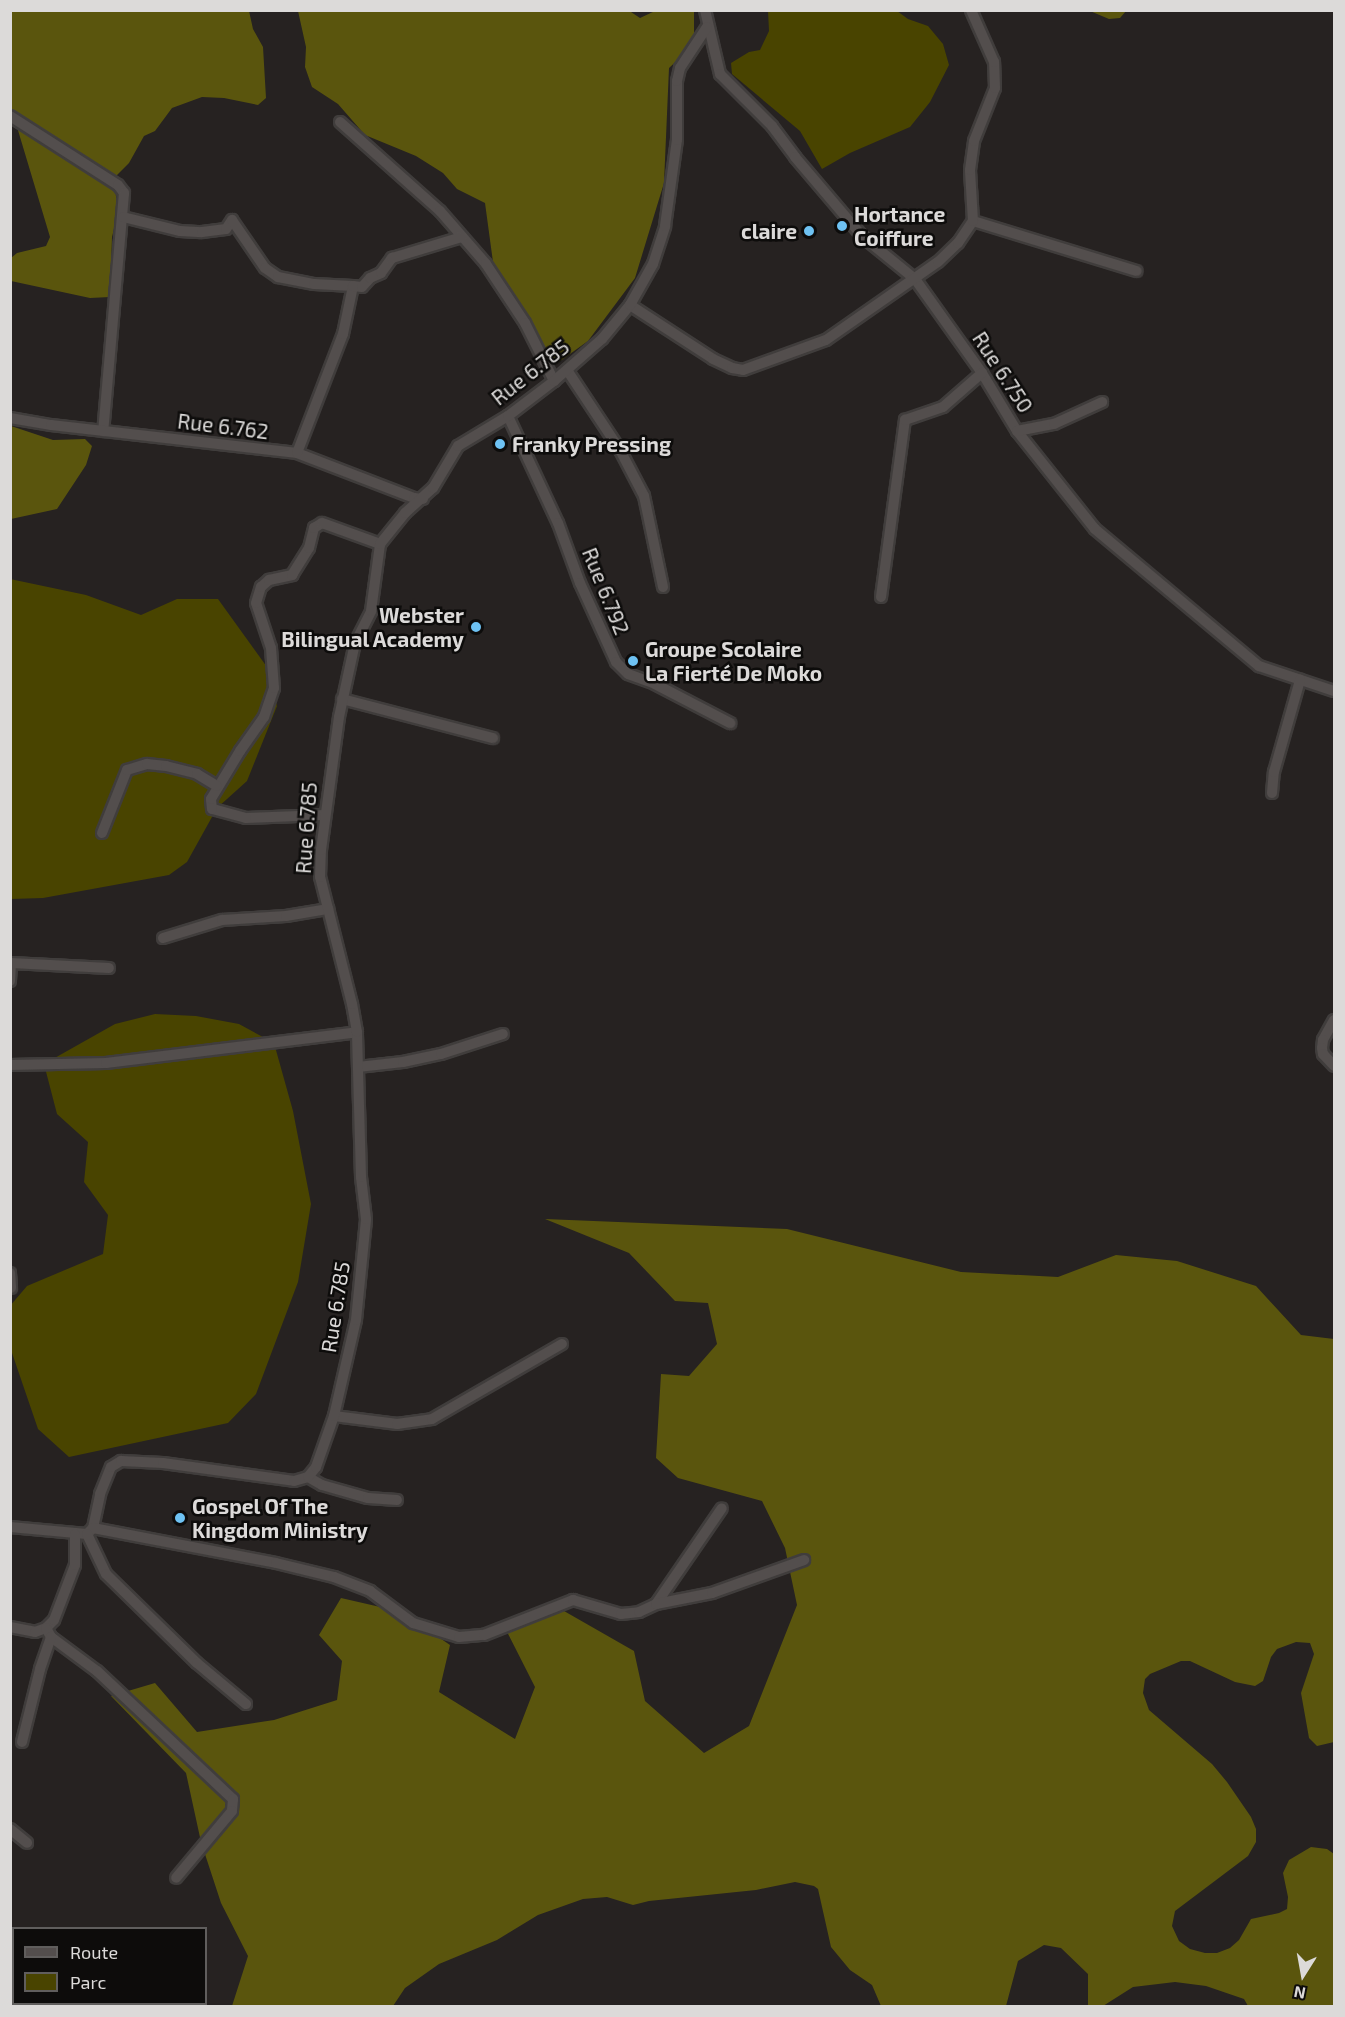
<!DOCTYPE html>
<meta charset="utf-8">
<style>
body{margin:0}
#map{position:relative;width:1345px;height:2017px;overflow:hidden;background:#262221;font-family:"Exo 2",sans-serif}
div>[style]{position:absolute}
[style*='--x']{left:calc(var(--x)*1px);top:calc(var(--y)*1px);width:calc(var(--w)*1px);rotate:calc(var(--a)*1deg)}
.green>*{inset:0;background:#494400}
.forest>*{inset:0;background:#5a550d}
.roads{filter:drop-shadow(2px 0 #403d3c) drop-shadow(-2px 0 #403d3c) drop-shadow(0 2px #403d3c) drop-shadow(0 -2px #403d3c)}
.minor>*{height:10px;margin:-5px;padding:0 5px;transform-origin:5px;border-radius:5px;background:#534e4d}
.dots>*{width:16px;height:16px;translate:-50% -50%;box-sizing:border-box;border:3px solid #0d0c0b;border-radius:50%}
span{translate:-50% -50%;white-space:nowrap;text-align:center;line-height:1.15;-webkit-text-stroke:5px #0d0c0b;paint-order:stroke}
.poi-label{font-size:21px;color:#dcdad9;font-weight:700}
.left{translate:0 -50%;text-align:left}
.right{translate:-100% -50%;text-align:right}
.street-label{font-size:21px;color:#dcdad9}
.frame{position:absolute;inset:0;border:12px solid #dcdad9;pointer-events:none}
.legend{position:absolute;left:12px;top:1927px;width:195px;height:78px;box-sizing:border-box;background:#0d0c0b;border:2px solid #605e5d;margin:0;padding:8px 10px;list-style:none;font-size:18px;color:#dcdad9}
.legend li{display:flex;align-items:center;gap:12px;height:30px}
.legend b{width:30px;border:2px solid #605e5d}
.north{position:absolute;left:1273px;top:1945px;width:60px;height:60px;-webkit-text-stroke:4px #0d0c0b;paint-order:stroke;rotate:191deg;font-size:16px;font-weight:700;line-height:24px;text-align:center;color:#dcdad9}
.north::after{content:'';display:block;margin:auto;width:21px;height:27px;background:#dcdad9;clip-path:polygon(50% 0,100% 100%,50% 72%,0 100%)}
</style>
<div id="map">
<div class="green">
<i style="clip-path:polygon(842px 10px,897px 11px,908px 19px,928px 26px,943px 44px,949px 65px,930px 102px,910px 127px,850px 153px,822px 169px,800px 131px,732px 74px,731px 63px,749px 52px,760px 50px,769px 31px,768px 11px)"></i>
<i style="clip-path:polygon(10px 579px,86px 595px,141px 615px,177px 599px,218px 599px,267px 667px,277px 706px,247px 781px,217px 808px,187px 862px,169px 875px,43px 898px,11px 899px)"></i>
<i style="clip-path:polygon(155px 1014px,196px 1016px,239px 1024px,274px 1043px,293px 1111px,311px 1204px,298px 1282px,256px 1394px,228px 1423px,69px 1457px,38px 1429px,11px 1350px,10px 1306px,27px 1286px,103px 1254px,108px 1215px,84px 1182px,88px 1142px,57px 1114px,44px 1064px,115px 1024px)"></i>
</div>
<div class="forest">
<i style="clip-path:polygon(628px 10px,640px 18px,655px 11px,694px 11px,694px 34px,684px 54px,669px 68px,664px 183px,635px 278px,588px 341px,556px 364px,537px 339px,493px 262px,485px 203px,457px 189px,443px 173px,416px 156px,365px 135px,338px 104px,312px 87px,305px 67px,306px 47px,298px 11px)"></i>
<i style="clip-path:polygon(11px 11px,249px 11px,253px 29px,263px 47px,266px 98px,258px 105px,224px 98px,202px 97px,172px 108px,155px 131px,144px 136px,129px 163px,115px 177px,117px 217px,112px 237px,110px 297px,90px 298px,11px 281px,11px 258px,17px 253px,46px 246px,50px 237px,11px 107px)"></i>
<i style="clip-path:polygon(1090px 11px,1126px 11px,1120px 18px,1109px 19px)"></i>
<i style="clip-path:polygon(11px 426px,53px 440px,85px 439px,92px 446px,86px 465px,57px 509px,11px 519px)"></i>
<i style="clip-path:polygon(545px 1219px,787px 1229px,961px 1272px,1058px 1277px,1116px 1255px,1177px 1261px,1256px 1286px,1301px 1335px,1334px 1339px,1334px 1742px,1317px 1746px,1309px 1738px,1301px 1693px,1314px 1654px,1310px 1643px,1296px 1642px,1277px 1649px,1271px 1657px,1263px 1681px,1255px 1686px,1235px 1682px,1190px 1661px,1181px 1661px,1150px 1674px,1145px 1679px,1143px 1693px,1149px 1710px,1212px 1764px,1227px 1782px,1251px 1817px,1256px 1829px,1256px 1842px,1248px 1856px,1175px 1911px,1172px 1926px,1179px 1941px,1190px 1949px,1205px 1953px,1217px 1953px,1230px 1948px,1239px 1940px,1251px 1919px,1279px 1913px,1287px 1909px,1288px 1897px,1283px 1873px,1289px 1860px,1311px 1847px,1327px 1849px,1334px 1854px,1334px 2006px,1248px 2006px,1244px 1999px,1206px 1986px,1175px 1982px,1133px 1987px,1103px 2006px,1088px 2006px,1088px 1974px,1061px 1948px,1044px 1945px,1018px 1961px,1006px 2006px,881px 2006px,872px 1985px,850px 1970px,831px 1947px,818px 1889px,814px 1886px,795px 1882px,756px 1890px,649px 1901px,633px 1905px,607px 1897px,583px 1899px,538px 1915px,497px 1940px,439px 1964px,405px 1988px,393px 2006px,232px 2006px,248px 1956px,221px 1903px,201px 1842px,186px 1773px,111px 1696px,155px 1683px,197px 1732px,274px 1720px,337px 1700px,342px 1661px,319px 1635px,341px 1598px,402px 1612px,450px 1645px,439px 1692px,515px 1739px,535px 1687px,502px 1622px,557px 1607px,634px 1651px,645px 1701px,704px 1753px,749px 1726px,797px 1605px,785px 1548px,762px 1501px,678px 1478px,656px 1458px,661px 1374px,689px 1376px,717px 1344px,708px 1303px,675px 1301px,629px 1253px)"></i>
</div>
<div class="roads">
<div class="minor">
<i style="--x:705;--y:10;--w:66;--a:76.8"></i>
<i style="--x:720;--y:74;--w:74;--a:45"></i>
<i style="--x:772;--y:126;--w:39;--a:53"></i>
<i style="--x:795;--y:157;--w:104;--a:49.7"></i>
<i style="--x:862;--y:236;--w:68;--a:39.1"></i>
<i style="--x:915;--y:279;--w:115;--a:54.5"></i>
<i style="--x:982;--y:373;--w:68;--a:58.9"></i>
<i style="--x:1017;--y:431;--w:125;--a:51.5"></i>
<i style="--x:1095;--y:529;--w:214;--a:39.9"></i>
<i style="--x:1259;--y:666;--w:79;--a:18.4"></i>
<i style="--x:10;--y:116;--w:128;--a:32.6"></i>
<i style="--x:118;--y:185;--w:10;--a:53"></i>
<i style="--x:124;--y:193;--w:239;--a:95"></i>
<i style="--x:340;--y:122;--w:134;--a:41.7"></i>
<i style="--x:440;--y:211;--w:70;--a:49"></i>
<i style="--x:486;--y:264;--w:71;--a:56.5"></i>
<i style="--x:525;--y:323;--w:65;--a:63.4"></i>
<i style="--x:123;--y:217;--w:59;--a:13.8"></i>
<i style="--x:180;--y:231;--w:22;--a:3"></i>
<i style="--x:202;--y:232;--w:24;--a:-7"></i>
<i style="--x:226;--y:229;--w:11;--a:-56"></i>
<i style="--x:232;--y:220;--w:58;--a:55.5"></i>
<i style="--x:265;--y:268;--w:16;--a:35"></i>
<i style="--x:278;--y:277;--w:37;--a:11"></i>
<i style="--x:314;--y:284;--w:39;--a:3"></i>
<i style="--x:973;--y:221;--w:171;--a:17"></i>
<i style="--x:630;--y:305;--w:99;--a:33"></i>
<i style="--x:713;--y:359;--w:21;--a:25"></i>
<i style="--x:732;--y:368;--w:11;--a:10"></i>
<i style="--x:743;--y:370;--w:88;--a:-19.9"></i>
<i style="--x:826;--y:340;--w:136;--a:-34.9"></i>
<i style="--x:938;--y:262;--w:28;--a:-44"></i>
<i style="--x:958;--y:243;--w:27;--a:-56"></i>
<i style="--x:973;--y:221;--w:51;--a:-93.4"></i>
<i style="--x:970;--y:170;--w:29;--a:-82"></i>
<i style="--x:974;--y:141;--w:57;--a:-68.4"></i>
<i style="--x:995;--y:88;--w:26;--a:-92"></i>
<i style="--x:994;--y:62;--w:57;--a:-113.9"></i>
<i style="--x:567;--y:370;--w:96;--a:56.5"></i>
<i style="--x:620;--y:450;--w:52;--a:62.4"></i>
<i style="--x:644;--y:496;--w:93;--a:78.2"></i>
<i style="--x:508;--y:416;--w:118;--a:65"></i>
<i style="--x:558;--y:523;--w:64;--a:69.9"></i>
<i style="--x:580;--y:583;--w:87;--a:65.5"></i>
<i style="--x:616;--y:662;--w:17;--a:45"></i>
<i style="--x:628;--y:674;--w:29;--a:20"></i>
<i style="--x:655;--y:684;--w:85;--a:27.5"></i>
<i style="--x:10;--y:418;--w:42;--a:9.7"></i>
<i style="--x:51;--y:425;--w:248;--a:6.5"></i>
<i style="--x:297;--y:453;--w:125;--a:21"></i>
<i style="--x:414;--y:498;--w:9;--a:6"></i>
<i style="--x:1017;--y:431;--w:38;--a:-11"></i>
<i style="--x:1054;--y:424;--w:53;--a:-24.6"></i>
<i style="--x:297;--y:453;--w:128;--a:-68.9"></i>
<i style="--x:343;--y:334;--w:49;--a:-78.2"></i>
<i style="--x:353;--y:286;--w:9;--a:6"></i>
<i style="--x:362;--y:287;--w:12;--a:-48"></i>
<i style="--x:370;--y:278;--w:12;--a:-24"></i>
<i style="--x:381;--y:273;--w:19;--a:-54"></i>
<i style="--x:392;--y:258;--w:73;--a:-16.7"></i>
<i style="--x:881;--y:597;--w:179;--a:-82.3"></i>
<i style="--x:905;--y:420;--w:40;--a:-18.9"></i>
<i style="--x:943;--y:407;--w:52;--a:-41.1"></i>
<i style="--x:342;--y:699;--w:156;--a:14.5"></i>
<i style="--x:1272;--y:793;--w:21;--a:-85"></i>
<i style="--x:1274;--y:772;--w:96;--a:-74.2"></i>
<i style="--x:324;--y:815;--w:78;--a:177.8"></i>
<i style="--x:246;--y:818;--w:35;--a:-165"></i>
<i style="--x:212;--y:809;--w:10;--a:-96"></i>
<i style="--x:211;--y:799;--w:56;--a:-58.9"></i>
<i style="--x:240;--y:751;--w:42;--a:-54.8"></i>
<i style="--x:264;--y:717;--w:31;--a:-71"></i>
<i style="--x:274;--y:688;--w:40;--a:-94.3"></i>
<i style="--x:271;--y:648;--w:47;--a:-108.4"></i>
<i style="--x:256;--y:603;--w:17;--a:-73"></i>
<i style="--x:261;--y:587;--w:11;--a:-41"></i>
<i style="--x:269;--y:580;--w:24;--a:-12"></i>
<i style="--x:292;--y:575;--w:32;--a:-58"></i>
<i style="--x:309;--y:548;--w:21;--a:-76"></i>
<i style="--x:314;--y:528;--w:9;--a:-32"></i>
<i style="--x:322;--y:523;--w:62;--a:19.9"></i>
<i style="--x:102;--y:833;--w:68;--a:-68.4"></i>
<i style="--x:127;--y:770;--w:21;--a:-17"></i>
<i style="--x:147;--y:764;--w:19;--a:6"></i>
<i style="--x:166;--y:766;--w:32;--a:14"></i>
<i style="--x:197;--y:774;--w:23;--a:31"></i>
<i style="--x:163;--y:938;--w:62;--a:-17"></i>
<i style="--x:222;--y:920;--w:64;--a:-3.6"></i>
<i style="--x:286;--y:916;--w:43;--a:-9.5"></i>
<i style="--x:10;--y:981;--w:18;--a:-87"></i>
<i style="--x:11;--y:963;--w:98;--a:2.9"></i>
<i style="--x:1334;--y:1020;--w:23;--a:119"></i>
<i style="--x:1323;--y:1040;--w:8;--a:97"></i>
<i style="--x:1322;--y:1048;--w:6;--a:81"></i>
<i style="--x:1323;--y:1054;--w:16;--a:47"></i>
<i style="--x:10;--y:1065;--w:96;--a:-1.2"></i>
<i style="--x:106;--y:1063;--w:253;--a:-7"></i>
<i style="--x:358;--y:1067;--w:45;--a:-6.3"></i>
<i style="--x:403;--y:1062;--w:39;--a:-12"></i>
<i style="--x:441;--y:1054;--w:65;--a:-17.9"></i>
<i style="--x:10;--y:1273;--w:15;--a:86"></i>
<i style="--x:334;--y:1416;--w:64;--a:7.2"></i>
<i style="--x:397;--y:1424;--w:35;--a:-8"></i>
<i style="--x:432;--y:1419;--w:150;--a:-30"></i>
<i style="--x:308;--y:1477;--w:16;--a:30"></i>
<i style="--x:322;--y:1485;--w:48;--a:15.8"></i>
<i style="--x:368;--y:1498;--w:29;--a:4"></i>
<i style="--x:10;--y:1527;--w:77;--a:5.2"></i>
<i style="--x:87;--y:1534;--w:8;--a:-45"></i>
<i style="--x:93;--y:1528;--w:35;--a:-78"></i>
<i style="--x:100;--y:1494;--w:29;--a:-68"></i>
<i style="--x:111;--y:1467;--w:12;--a:-31"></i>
<i style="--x:121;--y:1461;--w:42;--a:2.7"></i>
<i style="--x:163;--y:1463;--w:132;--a:7.8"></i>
<i style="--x:294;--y:1481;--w:15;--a:-16"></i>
<i style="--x:308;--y:1477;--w:13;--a:-51"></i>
<i style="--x:316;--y:1467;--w:54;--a:-70.6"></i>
<i style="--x:334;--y:1416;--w:98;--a:-77.1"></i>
<i style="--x:356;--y:1320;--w:101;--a:-84.3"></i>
<i style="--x:366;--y:1219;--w:42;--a:-96.8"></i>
<i style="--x:361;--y:1177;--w:145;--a:-91.6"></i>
<i style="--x:357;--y:1032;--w:28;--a:-100"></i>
<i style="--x:352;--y:1004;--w:131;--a:-104.1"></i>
<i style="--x:320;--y:877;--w:27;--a:-88"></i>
<i style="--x:321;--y:850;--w:134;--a:-82.3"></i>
<i style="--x:339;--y:717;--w:76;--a:-77.8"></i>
<i style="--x:355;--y:643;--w:36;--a:-63"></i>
<i style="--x:371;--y:611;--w:68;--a:-82.3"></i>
<i style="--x:380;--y:544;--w:40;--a:-51"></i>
<i style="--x:405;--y:513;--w:38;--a:-42"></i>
<i style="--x:433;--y:488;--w:49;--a:-59.2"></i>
<i style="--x:458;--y:446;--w:58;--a:-31"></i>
<i style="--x:508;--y:416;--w:58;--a:-37.3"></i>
<i style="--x:554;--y:381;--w:64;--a:-41.2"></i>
<i style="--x:602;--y:339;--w:44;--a:-50.5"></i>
<i style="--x:630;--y:305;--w:47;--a:-60.7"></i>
<i style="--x:653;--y:264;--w:40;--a:-72"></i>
<i style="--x:665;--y:226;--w:87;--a:-82.1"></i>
<i style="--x:677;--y:140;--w:59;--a:-90"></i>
<i style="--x:677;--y:81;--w:13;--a:-77"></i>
<i style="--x:680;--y:68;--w:49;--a:-56.6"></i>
<i style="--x:93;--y:1528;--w:186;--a:10.8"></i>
<i style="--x:276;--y:1563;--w:60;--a:13.6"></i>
<i style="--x:334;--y:1577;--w:39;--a:21"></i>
<i style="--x:370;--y:1591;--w:54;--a:36.7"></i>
<i style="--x:413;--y:1623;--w:48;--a:16.9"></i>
<i style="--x:459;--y:1637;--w:25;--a:-5"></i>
<i style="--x:484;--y:1635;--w:96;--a:-21.5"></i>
<i style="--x:573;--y:1600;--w:50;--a:16.3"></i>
<i style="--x:621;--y:1614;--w:18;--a:-6"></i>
<i style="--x:639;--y:1612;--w:19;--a:-25"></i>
<i style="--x:656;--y:1604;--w:116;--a:-55.5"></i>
<i style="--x:87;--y:1534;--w:44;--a:64.6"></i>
<i style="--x:106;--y:1574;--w:127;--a:44.4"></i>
<i style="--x:197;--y:1663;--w:64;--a:39.9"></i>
<i style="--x:656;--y:1604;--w:57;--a:-11.1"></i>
<i style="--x:712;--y:1593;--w:98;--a:-19.7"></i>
<i style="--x:10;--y:1627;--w:25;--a:11"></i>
<i style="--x:35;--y:1632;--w:12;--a:-20"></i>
<i style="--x:46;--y:1628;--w:11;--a:-45"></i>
<i style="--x:54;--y:1620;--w:59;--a:-69.1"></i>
<i style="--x:75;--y:1565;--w:31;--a:-90"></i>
<i style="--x:46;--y:1628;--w:10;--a:61"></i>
<i style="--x:51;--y:1637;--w:57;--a:36.5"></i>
<i style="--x:97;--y:1671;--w:187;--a:43.3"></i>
<i style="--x:233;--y:1799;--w:12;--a:95"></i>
<i style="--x:232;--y:1811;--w:87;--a:129.9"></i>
<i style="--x:22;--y:1742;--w:75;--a:-76.1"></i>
<i style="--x:40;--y:1669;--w:34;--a:-71"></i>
<i style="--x:10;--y:1829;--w:22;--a:39"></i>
</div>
</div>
<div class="dots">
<i style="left:842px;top:226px;background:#6ec2f3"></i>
<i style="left:809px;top:231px;background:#6ec2f3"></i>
<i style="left:500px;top:444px;background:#6ec2f3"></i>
<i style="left:476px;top:627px;background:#6ec2f3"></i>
<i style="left:633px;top:661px;background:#6ec2f3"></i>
<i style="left:180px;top:1518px;background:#6ec2f3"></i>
</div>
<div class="poi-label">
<span class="left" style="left:854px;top:226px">Hortance<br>Coiffure</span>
<span class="right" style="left:797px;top:231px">claire</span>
<span class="left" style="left:512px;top:444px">Franky Pressing</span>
<span class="right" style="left:464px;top:627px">Webster<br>Bilingual Academy</span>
<span class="left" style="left:645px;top:661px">Groupe Scolaire<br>La Fierté De Moko</span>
<span class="left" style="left:192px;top:1518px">Gospel Of The<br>Kingdom Ministry</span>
</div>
<div class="street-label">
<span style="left:530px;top:372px;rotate:-38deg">Rue 6.785</span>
<span style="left:1003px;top:372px;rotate:57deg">Rue 6.750</span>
<span style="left:223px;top:426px;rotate:7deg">Rue 6.762</span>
<span style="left:606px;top:591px;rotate:68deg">Rue 6.792</span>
<span style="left:306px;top:828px;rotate:-86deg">Rue 6.785</span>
<span style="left:335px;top:1307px;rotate:-81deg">Rue 6.785</span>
</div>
<div class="frame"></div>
<ul class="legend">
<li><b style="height:8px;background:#534e4d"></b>Route</li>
<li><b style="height:16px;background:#494400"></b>Parc</li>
</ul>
<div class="north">N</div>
</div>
